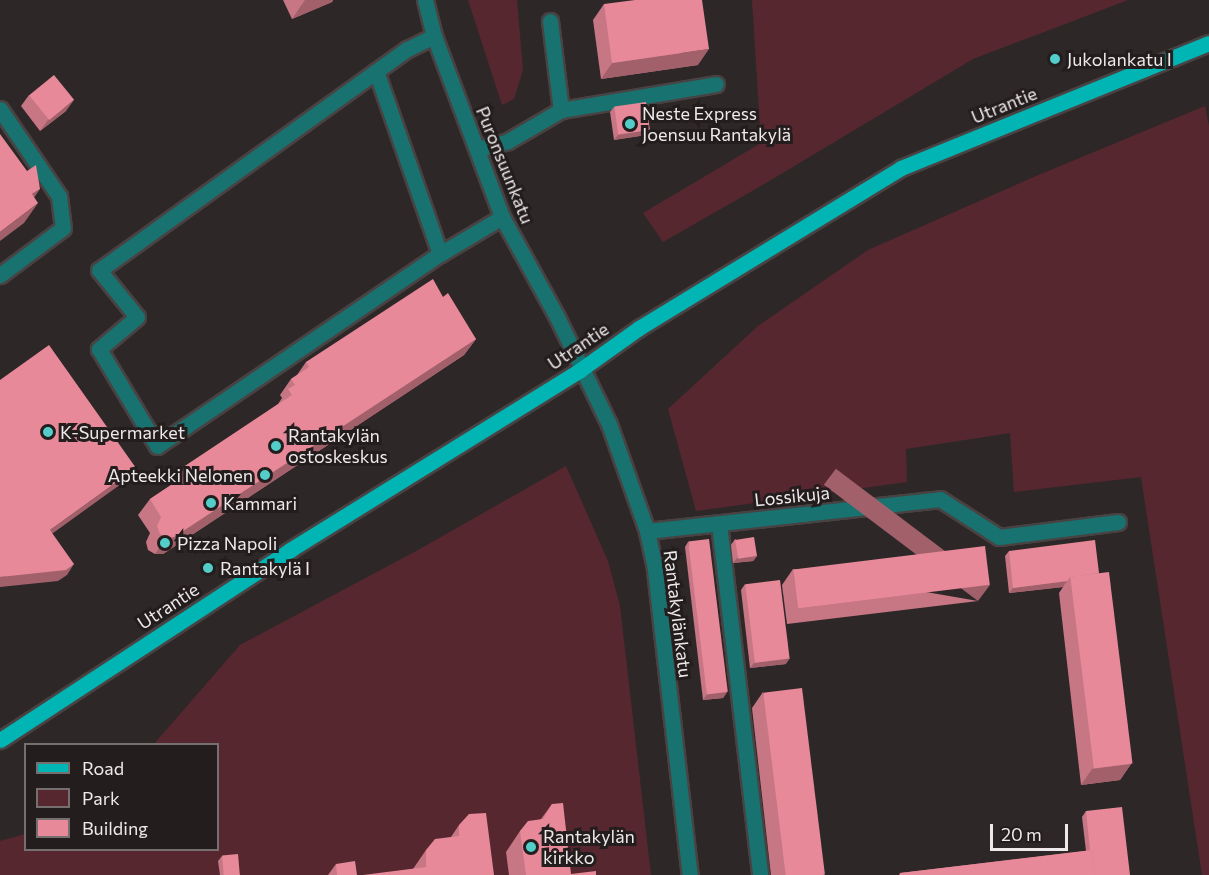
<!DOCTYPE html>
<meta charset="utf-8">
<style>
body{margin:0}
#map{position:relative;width:1209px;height:875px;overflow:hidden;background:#2e2728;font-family:Commissioner,sans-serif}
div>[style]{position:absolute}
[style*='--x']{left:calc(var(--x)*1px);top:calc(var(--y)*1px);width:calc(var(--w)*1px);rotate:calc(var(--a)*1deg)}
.green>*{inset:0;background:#572730}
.roads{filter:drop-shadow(2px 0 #494243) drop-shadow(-2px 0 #494243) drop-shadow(0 2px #494243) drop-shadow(0 -2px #494243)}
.minor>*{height:15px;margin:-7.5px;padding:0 7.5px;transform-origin:7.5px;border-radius:7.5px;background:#187270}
.major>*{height:15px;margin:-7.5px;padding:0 7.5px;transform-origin:7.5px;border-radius:7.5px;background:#00b5b3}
.wall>*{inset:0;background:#c77684}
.shaded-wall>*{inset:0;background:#a2606b;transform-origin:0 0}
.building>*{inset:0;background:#e78999;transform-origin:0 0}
.dots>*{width:16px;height:16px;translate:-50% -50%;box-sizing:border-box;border:3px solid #241d1e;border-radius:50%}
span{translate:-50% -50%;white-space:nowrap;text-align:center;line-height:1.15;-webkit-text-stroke:6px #241d1e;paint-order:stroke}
.poi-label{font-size:18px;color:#eee9ea}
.left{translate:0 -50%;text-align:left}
.right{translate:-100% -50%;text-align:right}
.street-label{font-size:18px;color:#eee9ea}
.legend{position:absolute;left:24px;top:743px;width:195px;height:108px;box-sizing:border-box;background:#241d1e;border:2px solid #756f70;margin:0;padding:8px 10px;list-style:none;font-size:18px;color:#eee9ea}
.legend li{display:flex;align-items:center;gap:12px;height:30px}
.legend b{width:30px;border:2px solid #756f70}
.scale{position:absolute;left:990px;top:824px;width:78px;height:27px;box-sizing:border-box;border:3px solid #eee9ea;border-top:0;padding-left:8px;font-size:18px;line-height:21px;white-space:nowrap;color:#eee9ea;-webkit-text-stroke:4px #241d1e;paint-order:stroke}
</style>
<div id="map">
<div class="green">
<i style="clip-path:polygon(468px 0,517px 0,523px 70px,514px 99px,502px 105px)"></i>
<i style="clip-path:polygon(752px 0,1128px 0,973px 59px,766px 183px,663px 242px,643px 213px,761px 143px)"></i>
<i style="clip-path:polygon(1205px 106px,1209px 126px,1209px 875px,1202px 875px,1141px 477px,1014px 492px,1010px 433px,906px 449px,907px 482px,696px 511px,668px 409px,758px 326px,868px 250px,1036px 176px)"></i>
<i style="clip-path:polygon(566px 466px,608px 561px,620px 606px,651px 875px,0 875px,0 841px,25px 834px,26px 850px,218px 850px,218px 744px,154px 744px,240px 645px,418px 550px)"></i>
</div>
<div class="roads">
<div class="minor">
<i style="--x:425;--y:0;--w:37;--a:76"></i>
<i style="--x:434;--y:36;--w:193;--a:69.4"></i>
<i style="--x:502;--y:217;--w:114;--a:61.2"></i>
<i style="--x:557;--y:317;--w:119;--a:64.1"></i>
<i style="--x:609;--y:424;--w:114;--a:70.4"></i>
<i style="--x:647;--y:531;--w:40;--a:78"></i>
<i style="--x:655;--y:570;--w:307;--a:83.5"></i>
<i style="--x:550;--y:21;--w:90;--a:83"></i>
<i style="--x:434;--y:36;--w:30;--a:154"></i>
<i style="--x:407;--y:49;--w:379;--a:144.3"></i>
<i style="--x:99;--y:270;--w:60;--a:51"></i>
<i style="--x:137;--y:317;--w:50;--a:139.9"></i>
<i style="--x:99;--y:349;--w:113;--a:59.1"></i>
<i style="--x:157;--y:446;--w:342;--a:-34.2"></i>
<i style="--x:440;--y:254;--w:72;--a:-30.8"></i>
<i style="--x:376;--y:71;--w:194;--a:70.7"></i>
<i style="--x:0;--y:109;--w:105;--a:55.9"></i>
<i style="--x:59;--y:196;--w:32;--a:83"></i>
<i style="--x:63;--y:228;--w:79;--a:143.3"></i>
<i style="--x:477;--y:149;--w:32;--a:-14"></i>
<i style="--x:508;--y:141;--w:61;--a:-30.3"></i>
<i style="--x:561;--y:110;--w:157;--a:-9.5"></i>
<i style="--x:719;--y:524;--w:353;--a:83.3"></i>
<i style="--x:647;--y:531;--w:295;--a:-6.2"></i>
<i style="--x:940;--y:499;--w:70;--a:32.8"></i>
<i style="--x:999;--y:537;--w:120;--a:-7.2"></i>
</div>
<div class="major">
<i style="--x:0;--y:740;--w:347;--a:-33.2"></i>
<i style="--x:290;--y:550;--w:341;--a:-31.8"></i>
<i style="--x:580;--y:370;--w:72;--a:-35.4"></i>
<i style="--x:639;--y:328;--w:307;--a:-31.4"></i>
<i style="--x:901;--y:168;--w:332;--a:-22.1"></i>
</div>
</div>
<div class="wall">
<i style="clip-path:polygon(283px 0,333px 0,332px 2px,292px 19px)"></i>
<i style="clip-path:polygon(604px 4px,698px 65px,601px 79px,593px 20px)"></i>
<i style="clip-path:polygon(29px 95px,66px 111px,40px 131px,21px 106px)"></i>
<i style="clip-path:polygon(614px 107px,646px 135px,614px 140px,610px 112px)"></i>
<i style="clip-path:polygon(443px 297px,476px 339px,464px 355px,163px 554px,155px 554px,148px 550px,146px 542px,150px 533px,138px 515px,150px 499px,174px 483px,173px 482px,185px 466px,278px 404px,282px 398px,280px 395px,291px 379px,297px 375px,306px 362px)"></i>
<i style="clip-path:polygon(735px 539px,757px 556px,753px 561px,733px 563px,731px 545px)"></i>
<i style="clip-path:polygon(688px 542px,727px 692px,723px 698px,703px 700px,685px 547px)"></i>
<i style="clip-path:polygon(1009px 551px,1099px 573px,1131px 764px,1120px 780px,1081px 785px,1059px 593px,1063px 587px,1009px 593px,1005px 556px)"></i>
<i style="clip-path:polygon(793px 569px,978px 601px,787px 624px,782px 585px)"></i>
<i style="clip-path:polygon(745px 584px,786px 664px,750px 668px,741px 590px)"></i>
<i style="clip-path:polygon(763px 692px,824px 875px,771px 875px,752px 708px)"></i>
<i style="clip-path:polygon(552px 804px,571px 874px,596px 875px,509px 875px,506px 852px,520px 831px,541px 819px)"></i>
<i style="clip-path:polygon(1086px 811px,1130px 875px,899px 875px,900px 873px,1086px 851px,1082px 817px)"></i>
<i style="clip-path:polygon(459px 825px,494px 875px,413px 869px,426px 850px,451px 837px)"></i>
<i style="clip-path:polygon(222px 856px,240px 875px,220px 875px,218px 861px)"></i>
<i style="clip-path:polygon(336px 864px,357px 875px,328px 875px)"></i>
</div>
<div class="shaded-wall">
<i style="clip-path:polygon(305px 0,333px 0,332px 2px,292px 19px)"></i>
<i style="clip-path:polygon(709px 49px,698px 65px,601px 79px,612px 63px)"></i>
<i style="clip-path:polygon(74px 100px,66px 111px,40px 131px,48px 120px)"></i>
<i style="clip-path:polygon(650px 130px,646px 135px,614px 140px,618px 135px)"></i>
<i style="clip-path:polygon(40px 189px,26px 209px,32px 194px)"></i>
<i style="clip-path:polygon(38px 203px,24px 223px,0 241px,0 232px)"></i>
<i style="clip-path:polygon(476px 339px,464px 355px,163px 554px,155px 554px,166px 538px)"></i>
<i style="clip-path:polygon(136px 468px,128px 479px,42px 541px,50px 530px)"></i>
<i style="clip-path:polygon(757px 556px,753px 561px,733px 563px,737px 558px)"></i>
<i style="clip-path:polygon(74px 564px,67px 575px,58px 581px,0 587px,0 577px)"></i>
<i style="clip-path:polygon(1067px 581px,1063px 587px,1009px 593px,1013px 588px)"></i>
<i style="left:990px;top:585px;width:20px;height:193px;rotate:127deg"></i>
<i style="clip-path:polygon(790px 658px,786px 664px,750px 668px,754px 663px)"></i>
<i style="clip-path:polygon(727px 692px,723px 698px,703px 700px,707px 694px)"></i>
<i style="clip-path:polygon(1131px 764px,1120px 780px,1081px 785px,1092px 769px)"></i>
</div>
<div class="building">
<i style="clip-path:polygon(635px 0,702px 0,709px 49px,612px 63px,604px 4px)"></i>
<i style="left:54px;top:75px;width:32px;height:32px;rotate:51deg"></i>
<i style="left:646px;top:102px;width:28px;height:32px;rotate:82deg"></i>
<i style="clip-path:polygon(0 134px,27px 171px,36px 165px,40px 189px,32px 194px,38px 203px,0 232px)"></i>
<i style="clip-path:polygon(433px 279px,443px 297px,448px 293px,476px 339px,174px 537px,166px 538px,160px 534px,157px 526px,161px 517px,150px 499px,189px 473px,185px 466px,292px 395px,288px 389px,295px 385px,291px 379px,309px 367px,306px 362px)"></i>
<i style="clip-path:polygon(49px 345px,136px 468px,50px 530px,74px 564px,66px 570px,0 577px,0 380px)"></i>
<i style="left:754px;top:537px;width:19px;height:19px;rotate:81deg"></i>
<i style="left:709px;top:539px;width:154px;height:21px;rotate:83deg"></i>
<i style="clip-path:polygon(1095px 540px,1099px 573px,1070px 577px,1067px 581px,1013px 588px,1009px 551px)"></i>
<i style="left:985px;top:546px;width:39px;height:193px;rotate:83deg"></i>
<i style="left:1109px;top:572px;width:193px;height:39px;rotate:83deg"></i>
<i style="left:780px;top:580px;width:79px;height:35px;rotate:83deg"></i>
<i style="left:802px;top:688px;width:188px;height:39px;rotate:83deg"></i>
<i style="clip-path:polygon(563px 803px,571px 874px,596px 871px,596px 875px,526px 875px,520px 831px,528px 821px,543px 819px,552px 804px)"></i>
<i style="clip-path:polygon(1122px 807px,1130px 875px,1095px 875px,1092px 850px,1090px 850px,1086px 811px)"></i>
<i style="clip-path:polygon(486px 813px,494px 875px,363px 875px,426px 867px,426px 850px,435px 839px,459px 836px,459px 825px,469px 814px)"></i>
<i style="clip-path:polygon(1092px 850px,1095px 875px,900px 875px,900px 873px)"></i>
<i style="left:238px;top:854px;width:21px;height:16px;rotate:85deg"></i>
<i style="clip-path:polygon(355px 861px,357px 875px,337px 875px,336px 864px)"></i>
</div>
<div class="dots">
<i style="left:1055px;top:59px;background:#53cdca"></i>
<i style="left:630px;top:124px;background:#53cdca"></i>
<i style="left:48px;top:432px;background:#53cdca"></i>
<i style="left:276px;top:446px;background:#53cdca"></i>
<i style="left:265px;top:475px;background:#53cdca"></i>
<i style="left:211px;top:503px;background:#53cdca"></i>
<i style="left:165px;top:543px;background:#53cdca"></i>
<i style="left:208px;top:568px;background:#53cdca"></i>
<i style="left:531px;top:847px;background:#53cdca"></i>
</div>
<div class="poi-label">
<span class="left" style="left:1067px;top:59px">Jukolankatu I</span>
<span class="left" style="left:642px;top:124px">Neste Express<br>Joensuu Rantakylä</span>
<span class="left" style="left:60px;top:432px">K-Supermarket</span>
<span class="left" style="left:288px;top:446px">Rantakylän<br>ostoskeskus</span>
<span class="right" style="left:253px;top:475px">Apteekki Nelonen</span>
<span class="left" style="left:223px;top:503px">Kammari</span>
<span class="left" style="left:177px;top:543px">Pizza Napoli</span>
<span class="left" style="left:220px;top:568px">Rantakylä I</span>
<span class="left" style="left:543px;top:847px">Rantakylän<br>kirkko</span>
</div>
<div class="street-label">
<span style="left:1004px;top:105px;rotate:-22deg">Utrantie</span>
<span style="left:505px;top:165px;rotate:68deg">Puronsuunkatu</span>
<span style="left:578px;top:346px;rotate:-34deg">Utrantie</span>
<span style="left:792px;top:496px;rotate:-6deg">Lossikuja</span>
<span style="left:168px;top:606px;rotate:-33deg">Utrantie</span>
<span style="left:678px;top:614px;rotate:83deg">Rantakylänkatu</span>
</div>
<ul class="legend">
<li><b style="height:8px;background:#00b5b3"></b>Road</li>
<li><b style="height:16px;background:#572730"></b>Park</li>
<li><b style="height:16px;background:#e78999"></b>Building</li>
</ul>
<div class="scale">20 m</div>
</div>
